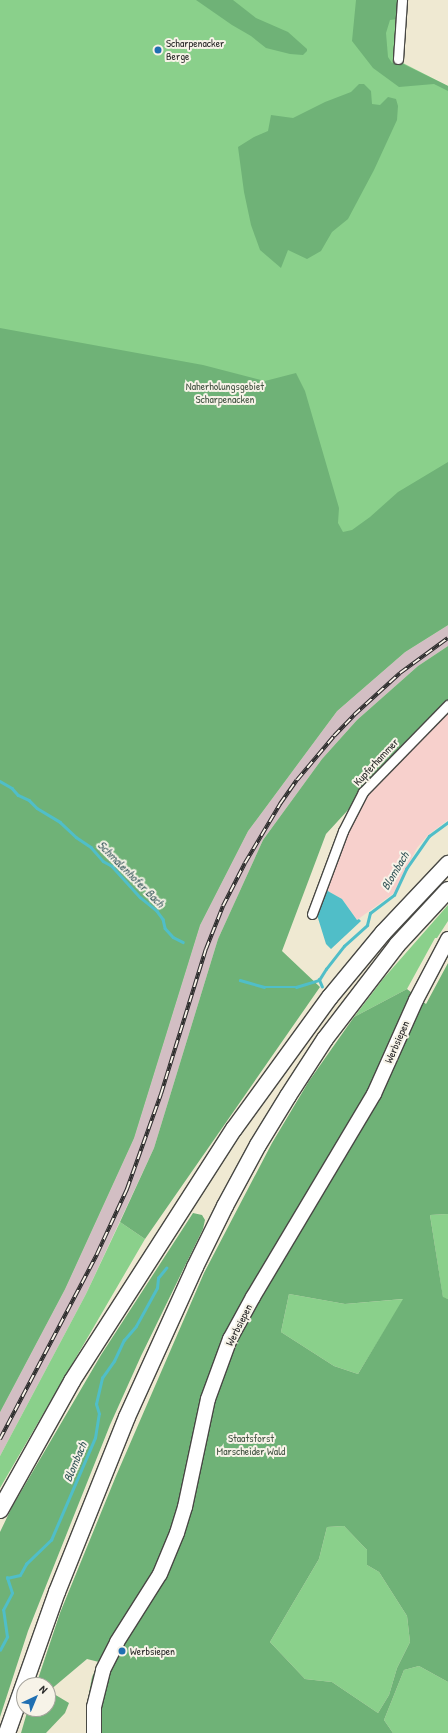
<!DOCTYPE html>
<style>
body{margin:0}
#map{position:relative;width:448px;height:1733px;overflow:hidden;background:#efe9d2;font-family:"Patrick Hand",sans-serif}
div>[style]{position:absolute}
[style*='--x']{left:calc(var(--x)*1px);top:calc(var(--y)*1px);width:calc(var(--w)*1px);rotate:calc(var(--a)*1deg)}
.built>*{inset:0;background:#f7d0cc}
.industrial>*{inset:0;background:#d2bec3}
.green>*{inset:0;background:#8ad08b}
.forest>*{inset:0;background:#6fb277}
.water>*{inset:0;background:#50bec8}
.stream>*{height:2.5px;margin:-1.25px;padding:0 1.25px;transform-origin:1.25px;border-radius:1.25px;background:#50bec8}
.roads{filter:drop-shadow(1px 0 #484844) drop-shadow(-1px 0 #484844) drop-shadow(0 1px #484844) drop-shadow(0 -1px #484844)}
.minor>*{height:9px;margin:-4.5px;padding:0 4.5px;transform-origin:4.5px;border-radius:4.5px;background:#fff}
.primary>*{height:14px;margin:-7px;padding:0 7px;transform-origin:7px;border-radius:7px;background:#fff}
.motorway>*{height:16px;margin:-8px;padding:0 8px;transform-origin:8px;border-radius:8px;background:#fff}
.rail>*{height:4px;margin-top:-2px;transform-origin:0;background:repeating-linear-gradient(90deg,#f7f3e8 0 8px,#2b2b2b 0 16px);box-sizing:border-box;border-block:1px solid #2b2b2b}
.dots>*{width:11px;height:11px;translate:-50% -50%;box-sizing:border-box;border:2px solid #f7f3e8;border-radius:50%}
span{translate:-50% -50%;white-space:nowrap;text-align:center;line-height:1.15;-webkit-text-stroke:4px #f7f3e8;paint-order:stroke}
.poi-label{font-size:11px;color:#2b2b2b}
.left{translate:0 -50%;text-align:left}
.park-label{font-size:11px;color:#435443}
.street-label{font-size:11px;color:#2b2b2b}
.water-label{font-size:12px;color:#36575a;font-style:italic}
.north{position:absolute;left:16px;top:1677px;width:40px;height:40px;box-sizing:border-box;background:#f7f3e8;border:1px solid #a5a39c;border-radius:50%;rotate:44deg;font-size:11px;font-weight:700;line-height:16px;text-align:center;color:#2b2b2b}
.north::after{content:'';display:block;margin:auto;width:14px;height:18px;background:#1f6fb2;clip-path:polygon(50% 0,100% 100%,50% 72%,0 100%)}
</style>
<div id="map">
<div class="built">
<i style="clip-path:polygon(448px 708px,448px 820px,428px 835px,417px 848px,394px 893px,357px 920px,342px 899px,326px 890px,344px 838px,367px 791px)"></i>
</div>
<div class="industrial">
<i style="clip-path:polygon(448px 625px,448px 646px,418px 666px,357px 720px,322px 759px,263px 840px,218px 939px,154px 1148px,86px 1294px,0 1456px,0 1412px,65px 1289px,134px 1138px,200px 925px,248px 831px,337px 711px,405px 652px)"></i>
</div>
<div class="green">
<i style="clip-path:polygon(0 0,400px 0,397px 60px,448px 86px,448px 625px,405px 652px,337px 711px,248px 831px,200px 925px,134px 1138px,65px 1289px,0 1412px)"></i>
<i style="clip-path:polygon(448px 905px,448px 921px,437px 938px,435px 938px,407px 989px,354px 1017px,383px 979px)"></i>
<i style="clip-path:polygon(448px 1214px,448px 1299px,443px 1298px,430px 1215px)"></i>
<i style="clip-path:polygon(120px 1222px,145px 1239px,0 1488px,0 1456px,86px 1294px)"></i>
<i style="clip-path:polygon(289px 1294px,345px 1304px,404px 1299px,358px 1374px,334px 1366px,281px 1332px)"></i>
<i style="clip-path:polygon(344px 1526px,367px 1550px,367px 1565px,379px 1572px,407px 1616px,410px 1642px,397px 1668px,389px 1695px,378px 1713px,332px 1682px,305px 1679px,270px 1642px,319px 1559px,327px 1527px)"></i>
<i style="clip-path:polygon(419px 1666px,448px 1682px,448px 1733px,393px 1733px,384px 1720px,404px 1670px)"></i>
</div>
<div class="forest">
<i style="clip-path:polygon(196px 0,233px 0,256px 18px,288px 32px,307px 49px,307px 51px,303px 55px,290px 54px,266px 48px,251px 36px,232px 25px)"></i>
<i style="clip-path:polygon(356px 0,400px 0,397px 19px,390px 20px,386px 33px,388px 57px,392px 63px,397px 61px,448px 86px,448px 91px,434px 84px,399px 87px,373px 68px,352px 41px)"></i>
<i style="clip-path:polygon(359px 84px,364px 84px,371px 91px,372px 104px,380px 105px,388px 97px,396px 99px,398px 106px,397px 120px,374px 170px,348px 219px,332px 232px,321px 251px,307px 259px,288px 250px,281px 268px,260px 250px,251px 225px,244px 192px,238px 147px,254px 137px,268px 131px,271px 115px,293px 118px,325px 102px,351px 92px)"></i>
<i style="clip-path:polygon(0 328px,203px 365px,265px 381px,296px 373px,305px 391px,339px 508px,338px 523px,343px 532px,352px 530px,370px 517px,398px 492px,448px 462px,448px 625px,405px 652px,337px 711px,248px 831px,200px 925px,134px 1138px,65px 1289px,0 1412px)"></i>
<i style="clip-path:polygon(448px 646px,448px 701px,326px 834px,282px 951px,320px 987px,145px 1239px,120px 1222px,154px 1148px,218px 939px,263px 840px,322px 759px,357px 720px,418px 666px)"></i>
<i style="clip-path:polygon(evenodd,448px 963px,448px 1214px,430px 1215px,443px 1297px,448px 1299px,448px 1682px,419px 1666px,404px 1670px,384px 1720px,393px 1733px,87px 1733px,89px 1693px,92px 1677px,99px 1662px,87px 1659px,49px 1691px,69px 1703px,65px 1713px,46px 1733px,21px 1733px,28px 1709px,48px 1709px,48px 1685px,36px 1685px,60px 1613px,116px 1476px,204px 1273px,272px 1143px,309px 1081px,354px 1017px,407px 989px,426px 1004px,448px 963px,289px 1294px,345px 1304px,403px 1299px,358px 1374px,334px 1366px,281px 1332px,289px 1294px,448px 963px,344px 1526px,367px 1550px,367px 1565px,379px 1572px,407px 1616px,410px 1642px,397px 1668px,389px 1695px,378px 1713px,332px 1682px,305px 1679px,270px 1642px,319px 1559px,327px 1527px,344px 1526px)"></i>
<i style="clip-path:polygon(193px 1213px,202px 1215px,205px 1220px,203px 1229px,141px 1356px,110px 1425px,28px 1631px,0 1717px,0 1532px,12px 1507px,101px 1355px)"></i>
</div>
<div class="water">
<i style="clip-path:polygon(326px 890px,342px 899px,357px 920px,359px 919px,361px 921px,331px 949px,326px 944px,317px 915px)"></i>
</div>
<div class="stream">
<i style="--x:0;--y:781;--w:14;--a:30"></i>
<i style="--x:12;--y:788;--w:9;--a:49"></i>
<i style="--x:18;--y:795;--w:12;--a:24"></i>
<i style="--x:29;--y:800;--w:11;--a:45"></i>
<i style="--x:37;--y:808;--w:27;--a:31"></i>
<i style="--x:60;--y:822;--w:22;--a:43"></i>
<i style="--x:76;--y:837;--w:18;--a:34"></i>
<i style="--x:91;--y:847;--w:18;--a:49"></i>
<i style="--x:103;--y:861;--w:10;--a:29"></i>
<i style="--x:112;--y:866;--w:42;--a:47.9"></i>
<i style="--x:140;--y:897;--w:22;--a:39"></i>
<i style="--x:157;--y:911;--w:10;--a:53"></i>
<i style="--x:163;--y:919;--w:9;--a:77"></i>
<i style="--x:165;--y:928;--w:12;--a:48"></i>
<i style="--x:173;--y:937;--w:11;--a:27"></i>
<i style="--x:240;--y:980;--w:25;--a:16"></i>
<i style="--x:264;--y:987;--w:32;--a:0"></i>
<i style="--x:296;--y:987;--w:24;--a:-17"></i>
<i style="--x:322;--y:987;--w:8;--a:-113"></i>
<i style="--x:319;--y:980;--w:13;--a:-58"></i>
<i style="--x:326;--y:969;--w:29;--a:-52"></i>
<i style="--x:344;--y:946;--w:31;--a:-42"></i>
<i style="--x:367;--y:925;--w:12;--a:-76"></i>
<i style="--x:370;--y:913;--w:30;--a:-37"></i>
<i style="--x:394;--y:895;--w:29;--a:-65"></i>
<i style="--x:406;--y:869;--w:40;--a:-55.1"></i>
<i style="--x:429;--y:836;--w:24;--a:-36"></i>
<i style="--x:0;--y:1650;--w:15;--a:-62"></i>
<i style="--x:7;--y:1637;--w:27;--a:-98"></i>
<i style="--x:3;--y:1610;--w:19;--a:-62"></i>
<i style="--x:12;--y:1593;--w:16;--a:-108"></i>
<i style="--x:7;--y:1578;--w:13;--a:-13"></i>
<i style="--x:20;--y:1575;--w:13;--a:-61"></i>
<i style="--x:26;--y:1564;--w:35;--a:-44"></i>
<i style="--x:51;--y:1540;--w:111;--a:-66.7"></i>
<i style="--x:95;--y:1438;--w:24;--a:-81"></i>
<i style="--x:99;--y:1414;--w:10;--a:-107"></i>
<i style="--x:96;--y:1404;--w:27;--a:-77"></i>
<i style="--x:102;--y:1378;--w:21;--a:-55"></i>
<i style="--x:114;--y:1361;--w:23;--a:-65"></i>
<i style="--x:124;--y:1340;--w:18;--a:-49"></i>
<i style="--x:136;--y:1326;--w:43;--a:-61.1"></i>
<i style="--x:157;--y:1288;--w:10;--a:-84"></i>
<i style="--x:158;--y:1278;--w:13;--a:-51"></i>
</div>
<div class="roads">
<div class="minor">
<i style="--x:398;--y:59;--w:59;--a:-86.1"></i>
<i style="--x:312;--y:914;--w:89;--a:-69.5"></i>
<i style="--x:343;--y:831;--w:44;--a:-62.9"></i>
<i style="--x:363;--y:792;--w:122;--a:-45.7"></i>
</div>
<div class="primary">
<i style="--x:94;--y:1733;--w:26;--a:-90"></i>
<i style="--x:94;--y:1707;--w:38;--a:-76"></i>
<i style="--x:103;--y:1670;--w:31;--a:-63"></i>
<i style="--x:117;--y:1642;--w:80;--a:-57.7"></i>
<i style="--x:160;--y:1574;--w:44;--a:-67.5"></i>
<i style="--x:177;--y:1533;--w:27;--a:-73"></i>
<i style="--x:185;--y:1507;--w:110;--a:-78"></i>
<i style="--x:208;--y:1399;--w:64;--a:-69.9"></i>
<i style="--x:230;--y:1339;--w:48;--a:-61.3"></i>
<i style="--x:253;--y:1297;--w:236;--a:-59.2"></i>
<i style="--x:374;--y:1094;--w:103;--a:-65.9"></i>
<i style="--x:416;--y:1000;--w:69;--a:-62.3"></i>
</div>
<div class="motorway">
<i style="--x:0;--y:1510;--w:148;--a:-60.8"></i>
<i style="--x:72;--y:1381;--w:300;--a:-57.3"></i>
<i style="--x:234;--y:1129;--w:163;--a:-54"></i>
<i style="--x:330;--y:997;--w:83;--a:-50.4"></i>
<i style="--x:383;--y:933;--w:95;--a:-46.7"></i>
<i style="--x:7;--y:1733;--w:150;--a:-70.5"></i>
<i style="--x:57;--y:1592;--w:188;--a:-68.2"></i>
<i style="--x:127;--y:1417;--w:165;--a:-65.6"></i>
<i style="--x:195;--y:1267;--w:68;--a:-63.8"></i>
<i style="--x:225;--y:1206;--w:69;--a:-61.6"></i>
<i style="--x:258;--y:1145;--w:57;--a:-58.5"></i>
<i style="--x:288;--y:1096;--w:68;--a:-57"></i>
<i style="--x:325;--y:1039;--w:118;--a:-52.5"></i>
<i style="--x:397;--y:945;--w:75;--a:-47.2"></i>
</div>
</div>
<div class="rail">
<i style="--x:0;--y:1439;--w:209;--a:-62.3"></i>
<i style="--x:97;--y:1254;--w:72;--a:-65.2"></i>
<i style="--x:127;--y:1189;--w:101;--a:-70.3"></i>
<i style="--x:161;--y:1094;--w:152;--a:-72.8"></i>
<i style="--x:206;--y:949;--w:46;--a:-68.4"></i>
<i style="--x:223;--y:906;--w:48;--a:-62.9"></i>
<i style="--x:245;--y:863;--w:69;--a:-59.3"></i>
<i style="--x:280;--y:804;--w:29;--a:-55"></i>
<i style="--x:297;--y:780;--w:57;--a:-49.9"></i>
<i style="--x:334;--y:736;--w:29;--a:-46"></i>
<i style="--x:354;--y:715;--w:62;--a:-42.4"></i>
<i style="--x:400;--y:673;--w:59;--a:-36.1"></i>
</div>
<div class="dots">
<i style="left:158px;top:50px;background:#1f6fb2"></i>
<i style="left:122px;top:1651px;background:#1f6fb2"></i>
</div>
<div class="poi-label">
<span class="left" style="left:166px;top:50px">Scharpenacker<br>Berge</span>
<span class="left" style="left:130px;top:1651px">Werbsiepen</span>
</div>
<div class="park-label">
<span style="left:225px;top:393px">Naherholungsgebiet<br>Scharpenacken</span>
<span style="left:251px;top:1445px">Staatsforst<br>Marscheider Wald</span>
</div>
<div class="street-label">
<span style="left:376px;top:762px;rotate:-47deg">Kupferhammer</span>
<span style="left:397px;top:1042px;rotate:-66deg">Werbsiepen</span>
<span style="left:239px;top:1325px;rotate:-63deg">Werbsiepen</span>
</div>
<div class="water-label">
<span style="left:395px;top:871px;rotate:-59deg">Blombach</span>
<span style="left:131px;top:874px;rotate:45deg">Schmalenhofer Bach</span>
<span style="left:75px;top:1462px;rotate:-67deg">Blombach</span>
</div>
<div class="north">N</div>
</div>
